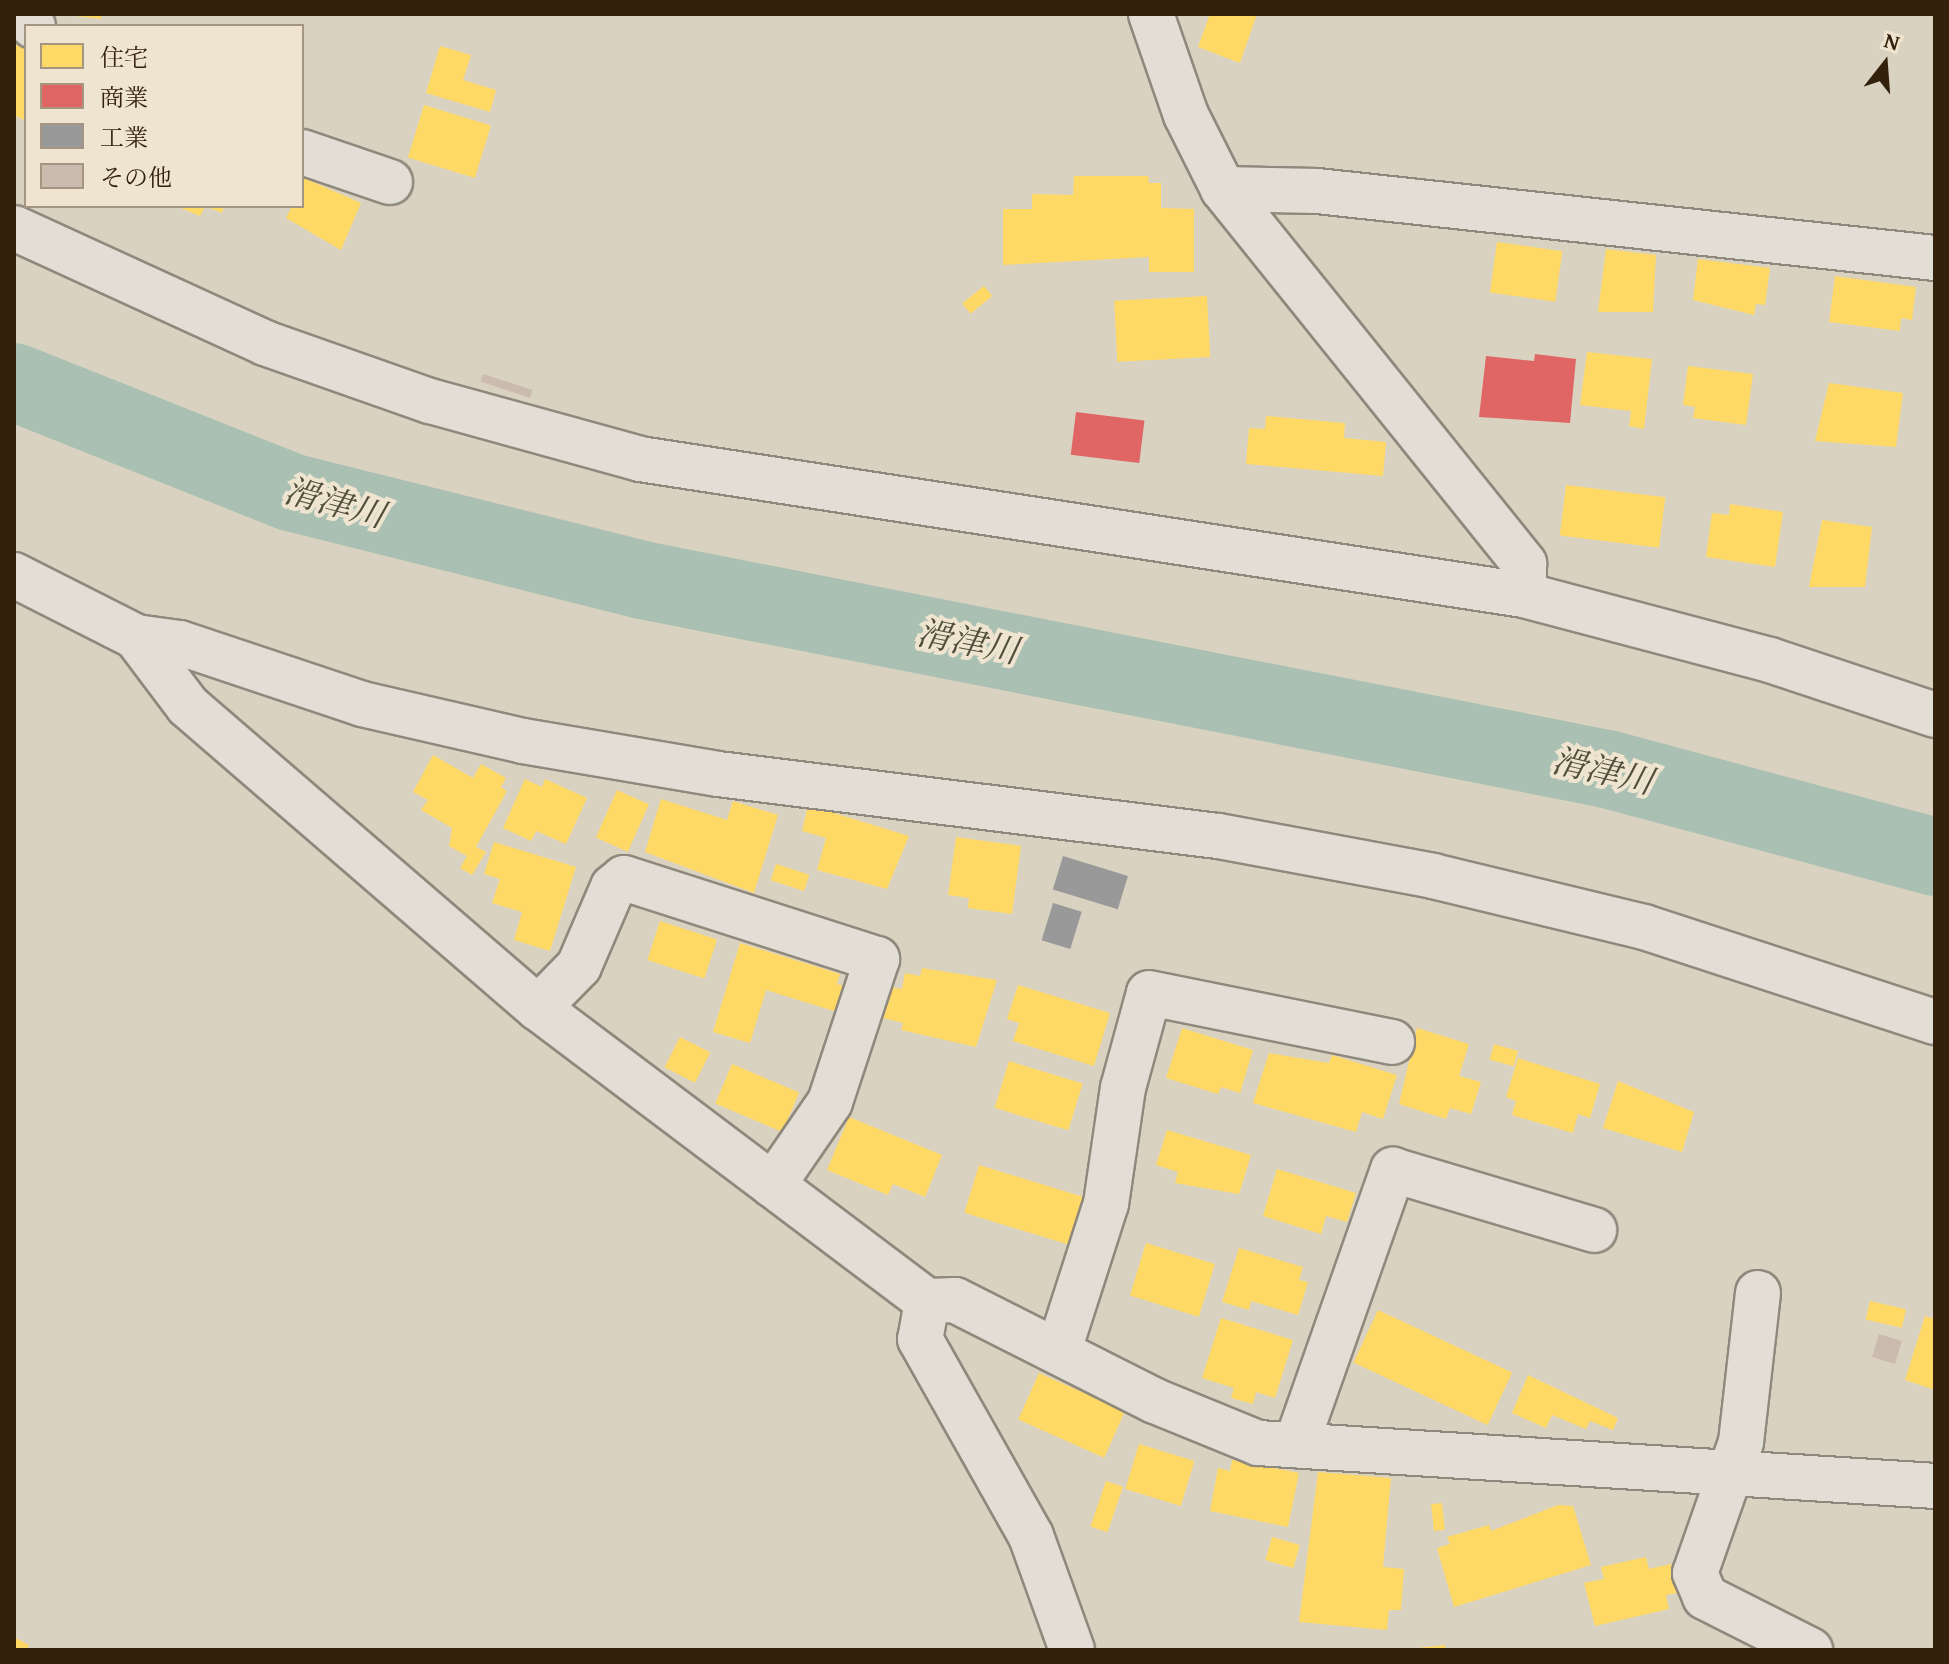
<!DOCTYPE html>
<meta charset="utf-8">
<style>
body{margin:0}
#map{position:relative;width:1949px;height:1664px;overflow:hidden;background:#dad2c0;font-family:"Gentium Book Plus","Noto Serif JP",serif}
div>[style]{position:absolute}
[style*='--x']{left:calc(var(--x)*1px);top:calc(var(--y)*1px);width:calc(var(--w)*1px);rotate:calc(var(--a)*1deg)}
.homes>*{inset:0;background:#ffd966;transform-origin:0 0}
.shops>*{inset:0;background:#e06666;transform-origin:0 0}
.industry>*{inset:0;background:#999;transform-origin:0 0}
.river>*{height:78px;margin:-39px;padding:0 39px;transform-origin:39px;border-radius:39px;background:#aac0b2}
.building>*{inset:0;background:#cbbaae;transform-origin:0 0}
.roads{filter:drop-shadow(2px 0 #8f887c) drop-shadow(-2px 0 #8f887c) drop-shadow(0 2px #8f887c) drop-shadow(0 -2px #8f887c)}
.minor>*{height:44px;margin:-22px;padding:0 22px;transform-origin:22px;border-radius:22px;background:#e2ded5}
span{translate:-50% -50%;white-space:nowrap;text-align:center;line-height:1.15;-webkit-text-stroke:8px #eee4cf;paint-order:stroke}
.water-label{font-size:34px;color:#514f3b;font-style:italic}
.frame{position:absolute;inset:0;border:16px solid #34210b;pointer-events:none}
.legend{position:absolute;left:24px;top:24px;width:280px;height:184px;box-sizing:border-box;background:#eee4cf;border:2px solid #a49681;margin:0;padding:10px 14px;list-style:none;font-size:24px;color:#34210b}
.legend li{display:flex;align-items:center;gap:16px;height:40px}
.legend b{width:40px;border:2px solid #a49681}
.north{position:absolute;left:1845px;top:24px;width:80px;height:80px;-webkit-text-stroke:6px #eee4cf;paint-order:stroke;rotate:17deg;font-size:22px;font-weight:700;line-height:32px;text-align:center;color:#34210b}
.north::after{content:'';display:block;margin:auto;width:28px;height:36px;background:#34210b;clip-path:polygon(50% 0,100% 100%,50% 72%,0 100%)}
</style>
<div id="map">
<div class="homes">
<i style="clip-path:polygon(59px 14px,101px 14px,101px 19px)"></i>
<i style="clip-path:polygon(1210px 14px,1257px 14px,1240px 63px,1198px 47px)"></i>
<i style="clip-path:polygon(14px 44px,26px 49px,26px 121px,14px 115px)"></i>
<i style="clip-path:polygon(440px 46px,471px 55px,463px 80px,496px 90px,490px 112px,426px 93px)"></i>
<i style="left:424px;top:105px;width:70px;height:55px;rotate:17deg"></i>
<i style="clip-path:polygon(1074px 176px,1148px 176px,1149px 183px,1161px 183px,1161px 208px,1194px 209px,1194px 272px,1149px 272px,1149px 257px,1003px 265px,1003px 209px,1032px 209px,1032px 194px,1073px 195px)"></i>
<i style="clip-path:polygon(304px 178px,361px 203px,341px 250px,286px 218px,292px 206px,302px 206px)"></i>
<i style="clip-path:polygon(176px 206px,224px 206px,222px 213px,205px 206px,200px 216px)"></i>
<i style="left:1497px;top:242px;width:66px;height:51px;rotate:8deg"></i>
<i style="clip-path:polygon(1606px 249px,1656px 255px,1653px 312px,1598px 312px)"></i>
<i style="clip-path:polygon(1698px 259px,1770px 268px,1765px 305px,1756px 304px,1754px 315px,1693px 300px)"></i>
<i style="clip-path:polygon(1835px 276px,1916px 287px,1912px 320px,1901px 318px,1900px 331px,1829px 322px)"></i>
<i style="left:984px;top:286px;width:13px;height:28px;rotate:51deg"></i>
<i style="left:1207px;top:296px;width:61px;height:93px;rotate:87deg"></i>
<i style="clip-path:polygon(1587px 352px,1652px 359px,1644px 429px,1629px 426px,1631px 411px,1580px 405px)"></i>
<i style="clip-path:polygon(1688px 366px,1753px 374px,1746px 425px,1693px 418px,1695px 407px,1683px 405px)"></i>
<i style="clip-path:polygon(1829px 383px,1903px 393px,1896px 447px,1815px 441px)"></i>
<i style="clip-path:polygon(1266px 416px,1345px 423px,1344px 438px,1386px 442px,1383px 476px,1246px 464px,1249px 428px,1265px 429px)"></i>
<i style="left:1566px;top:485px;width:100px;height:51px;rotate:7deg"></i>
<i style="clip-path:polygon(1730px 504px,1783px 512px,1775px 567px,1706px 557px,1712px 513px,1729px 515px)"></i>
<i style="clip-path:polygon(1822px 520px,1872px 527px,1865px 587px,1809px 587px)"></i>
<i style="clip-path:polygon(433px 755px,473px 778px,481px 764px,506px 778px,501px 787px,507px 791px,476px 847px,486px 852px,472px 875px,460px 868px,467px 856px,449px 846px,452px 828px,421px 810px,428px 800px,413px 792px)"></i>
<i style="clip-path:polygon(525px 779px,542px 787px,545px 779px,587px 798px,566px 844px,536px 831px,531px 841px,503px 828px)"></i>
<i style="left:617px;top:790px;width:35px;height:52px;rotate:24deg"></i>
<i style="clip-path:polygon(661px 799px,727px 820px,733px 801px,778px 815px,754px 893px,645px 852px)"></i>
<i style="clip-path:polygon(808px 805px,909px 836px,887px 889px,817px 870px,826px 838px,802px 831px)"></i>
<i style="clip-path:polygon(956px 837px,1021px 846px,1012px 914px,968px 908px,969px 898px,948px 895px)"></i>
<i style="clip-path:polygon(494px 842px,576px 867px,550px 951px,514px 940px,522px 912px,492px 903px,500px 879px,484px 874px)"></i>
<i style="left:776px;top:864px;width:35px;height:17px;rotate:18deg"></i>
<i style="left:660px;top:921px;width:60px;height:41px;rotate:18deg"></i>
<i style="clip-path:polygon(740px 943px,840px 974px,837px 984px,845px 986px,837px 1012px,766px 990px,750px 1043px,713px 1032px)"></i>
<i style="clip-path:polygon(922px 968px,997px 980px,976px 1047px,901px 1030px,903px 1023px,883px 1018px,890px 987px,902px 989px,905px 973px,920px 976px)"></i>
<i style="clip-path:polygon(1018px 985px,1110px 1013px,1094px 1066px,1013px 1041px,1019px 1023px,1007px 1019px)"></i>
<i style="clip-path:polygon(1182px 1028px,1253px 1050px,1240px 1093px,1221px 1087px,1218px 1094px,1166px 1078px)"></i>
<i style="clip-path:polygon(1417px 1028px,1469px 1044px,1459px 1076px,1481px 1082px,1471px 1114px,1450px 1108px,1446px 1119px,1399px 1104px)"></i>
<i style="left:680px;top:1037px;width:34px;height:34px;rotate:27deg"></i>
<i style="left:1494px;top:1044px;width:25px;height:16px;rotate:16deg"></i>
<i style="clip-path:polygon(1269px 1053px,1329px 1063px,1332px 1055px,1397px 1075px,1383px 1119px,1362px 1112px,1356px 1132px,1253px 1103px)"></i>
<i style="clip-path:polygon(1518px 1058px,1600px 1084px,1590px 1118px,1578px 1114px,1573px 1133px,1512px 1115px,1516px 1101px,1506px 1097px)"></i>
<i style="left:1009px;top:1061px;width:77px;height:49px;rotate:17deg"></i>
<i style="left:732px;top:1064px;width:73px;height:43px;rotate:23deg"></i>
<i style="clip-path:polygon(1618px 1081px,1694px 1112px,1682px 1152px,1603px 1128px)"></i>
<i style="clip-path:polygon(849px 1117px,942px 1155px,925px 1197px,893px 1184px,888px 1195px,827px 1170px)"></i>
<i style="clip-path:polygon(1167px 1130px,1251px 1155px,1239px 1194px,1175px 1183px,1178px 1172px,1156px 1165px)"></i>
<i style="left:979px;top:1165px;width:117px;height:50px;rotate:17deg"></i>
<i style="clip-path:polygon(1277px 1169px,1356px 1193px,1347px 1222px,1326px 1216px,1321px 1234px,1263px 1216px)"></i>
<i style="left:1146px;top:1243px;width:72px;height:55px;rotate:17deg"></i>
<i style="clip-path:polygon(1239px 1248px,1303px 1267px,1299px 1280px,1308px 1282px,1298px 1315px,1251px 1301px,1249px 1310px,1222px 1302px)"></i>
<i style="left:1870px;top:1301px;width:37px;height:19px;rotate:13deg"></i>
<i style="left:1378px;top:1310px;width:148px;height:58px;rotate:25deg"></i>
<i style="clip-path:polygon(1925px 1316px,1935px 1319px,1935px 1390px,1905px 1380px)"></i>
<i style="clip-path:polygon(1221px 1318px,1293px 1340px,1275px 1398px,1256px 1392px,1253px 1404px,1231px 1398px,1234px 1388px,1202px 1378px)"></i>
<i style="left:1039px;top:1373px;width:94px;height:51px;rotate:24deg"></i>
<i style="clip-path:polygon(1528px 1375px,1618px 1418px,1613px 1430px,1590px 1421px,1586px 1429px,1552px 1415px,1546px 1428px,1512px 1413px)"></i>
<i style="left:1139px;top:1444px;width:58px;height:47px;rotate:17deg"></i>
<i style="clip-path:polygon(1232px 1460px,1299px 1473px,1288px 1527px,1210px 1511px,1218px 1468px,1230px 1471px)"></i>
<i style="clip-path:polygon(1318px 1472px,1391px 1478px,1383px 1567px,1404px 1569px,1401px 1610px,1389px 1610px,1387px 1630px,1299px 1622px)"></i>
<i style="left:1106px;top:1481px;width:18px;height:48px;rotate:19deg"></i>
<i style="left:1442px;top:1503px;width:27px;height:11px;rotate:84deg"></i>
<i style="clip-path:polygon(1558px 1505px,1573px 1506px,1591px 1565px,1454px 1607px,1437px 1548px,1450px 1544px,1447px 1537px,1489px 1525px,1491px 1531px)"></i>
<i style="left:1272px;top:1537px;width:29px;height:24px;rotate:16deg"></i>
<i style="clip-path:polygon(1646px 1557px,1649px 1569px,1671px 1564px,1677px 1593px,1666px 1595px,1669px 1609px,1595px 1626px,1584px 1583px,1604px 1579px,1601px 1567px)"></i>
<i style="clip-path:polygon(14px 1637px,29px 1645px,27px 1650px,14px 1650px)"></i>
<i style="clip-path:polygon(1445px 1645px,1446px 1650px,1418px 1650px,1418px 1648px)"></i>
</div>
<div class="shops">
<i style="clip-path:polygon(1535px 354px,1576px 359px,1570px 423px,1479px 417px,1486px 356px,1534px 361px)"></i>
<i style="left:1076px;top:412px;width:69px;height:43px;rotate:7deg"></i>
</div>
<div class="industry">
<i style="left:1063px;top:856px;width:68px;height:35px;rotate:17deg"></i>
<i style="left:1053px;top:903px;width:30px;height:39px;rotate:17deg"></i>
</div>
<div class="river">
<i style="--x:14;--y:382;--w:297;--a:21.7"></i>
<i style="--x:290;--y:492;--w:363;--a:14"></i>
<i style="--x:642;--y:580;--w:983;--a:11.08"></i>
<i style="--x:1607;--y:769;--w:340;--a:15"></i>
</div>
<div class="building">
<i style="left:483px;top:374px;width:52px;height:8px;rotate:18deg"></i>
<i style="left:1879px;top:1334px;width:24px;height:24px;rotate:17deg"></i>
</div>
<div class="roads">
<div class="minor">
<i style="--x:24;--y:14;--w:15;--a:53"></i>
<i style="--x:1151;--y:14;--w:107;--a:70.9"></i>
<i style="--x:1186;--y:115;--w:83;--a:63.4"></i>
<i style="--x:1223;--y:189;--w:481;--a:51.2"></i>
<i style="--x:1524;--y:564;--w:31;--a:90"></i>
<i style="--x:302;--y:152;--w:93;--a:18.8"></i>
<i style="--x:1223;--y:189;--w:94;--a:1.2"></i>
<i style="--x:1317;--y:191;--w:622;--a:6.19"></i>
<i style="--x:14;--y:228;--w:276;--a:24.6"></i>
<i style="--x:265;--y:343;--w:175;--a:19.4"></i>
<i style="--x:430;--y:401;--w:218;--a:15.4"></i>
<i style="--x:640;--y:459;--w:894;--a:8.75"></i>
<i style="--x:1524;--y:595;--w:254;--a:14.8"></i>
<i style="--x:1770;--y:660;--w:174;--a:18.4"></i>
<i style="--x:14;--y:575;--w:137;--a:26.9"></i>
<i style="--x:136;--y:637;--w:44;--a:7.8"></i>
<i style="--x:180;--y:643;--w:192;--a:18.5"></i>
<i style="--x:362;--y:704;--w:165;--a:12.9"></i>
<i style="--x:523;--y:741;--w:198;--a:9.6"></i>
<i style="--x:718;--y:774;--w:504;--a:7.07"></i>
<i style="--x:1218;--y:836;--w:219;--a:10.5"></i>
<i style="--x:1433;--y:876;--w:217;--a:13.6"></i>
<i style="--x:1644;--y:927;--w:306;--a:18.1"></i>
<i style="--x:136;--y:637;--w:86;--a:53"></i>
<i style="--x:188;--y:706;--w:462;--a:40.8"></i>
<i style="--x:538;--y:1008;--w:487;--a:37"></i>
<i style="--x:927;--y:1301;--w:28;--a:-2"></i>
<i style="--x:955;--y:1300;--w:224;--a:26.8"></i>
<i style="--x:1155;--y:1401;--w:111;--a:22.2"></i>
<i style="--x:1258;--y:1443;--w:678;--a:3.63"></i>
<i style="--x:538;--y:1008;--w:59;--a:-45.7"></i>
<i style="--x:579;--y:966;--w:86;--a:-66.7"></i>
<i style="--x:613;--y:887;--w:14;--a:-39"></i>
<i style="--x:624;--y:878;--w:266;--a:17.8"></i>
<i style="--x:877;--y:959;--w:151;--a:108.2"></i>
<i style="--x:830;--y:1102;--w:101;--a:124.5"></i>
<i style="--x:1758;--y:1293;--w:150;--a:96.5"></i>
<i style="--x:1741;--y:1442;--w:139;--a:109.3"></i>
<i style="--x:1695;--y:1573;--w:26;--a:67"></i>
<i style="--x:1705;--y:1597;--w:118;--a:26.8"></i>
<i style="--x:927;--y:1301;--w:39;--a:100"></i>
<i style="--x:920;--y:1339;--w:226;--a:60.6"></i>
<i style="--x:1031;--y:1536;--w:121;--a:70.2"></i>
<i style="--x:1059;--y:1350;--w:153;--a:-72.2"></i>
<i style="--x:1106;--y:1204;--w:117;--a:-81.7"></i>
<i style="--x:1123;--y:1088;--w:98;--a:-74.7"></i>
<i style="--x:1149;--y:993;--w:248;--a:11.4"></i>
<i style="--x:1296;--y:1445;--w:292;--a:-70.6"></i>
<i style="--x:1393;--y:1170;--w:210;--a:16.6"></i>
</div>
</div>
<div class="water-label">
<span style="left:335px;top:502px;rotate:15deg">滑津川</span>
<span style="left:968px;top:641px;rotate:11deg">滑津川</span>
<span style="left:1603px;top:770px;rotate:13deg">滑津川</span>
</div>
<div class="frame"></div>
<ul class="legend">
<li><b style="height:22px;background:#ffd966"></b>住宅</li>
<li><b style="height:22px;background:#e06666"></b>商業</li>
<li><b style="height:22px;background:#999"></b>工業</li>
<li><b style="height:22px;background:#cbbaae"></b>その他</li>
</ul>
<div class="north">N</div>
</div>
